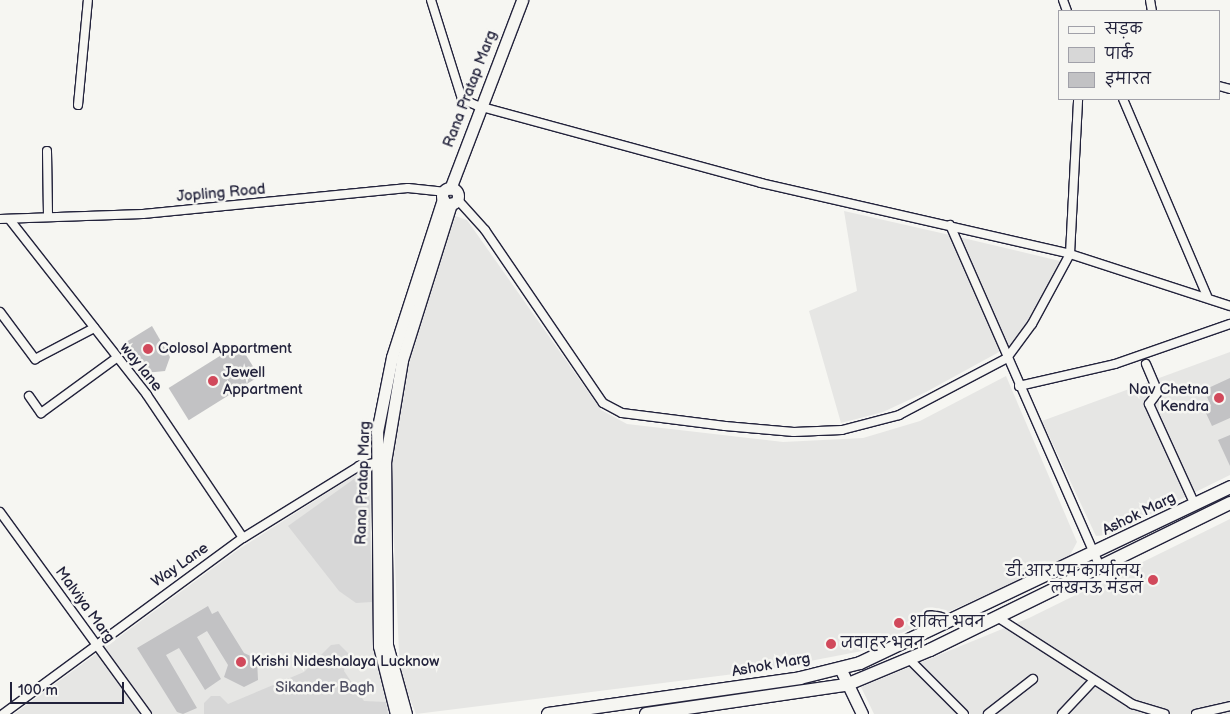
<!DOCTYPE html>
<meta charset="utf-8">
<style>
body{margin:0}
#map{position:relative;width:1230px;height:714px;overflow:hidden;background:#f6f6f2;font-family:"Balsamiq Sans","Playpen Sans Deva",sans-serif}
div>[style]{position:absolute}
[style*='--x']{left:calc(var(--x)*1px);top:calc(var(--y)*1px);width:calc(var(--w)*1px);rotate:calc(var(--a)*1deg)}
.built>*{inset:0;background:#e6e6e4}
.green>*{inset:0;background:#d7d7d7}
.building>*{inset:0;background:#c2c2c4;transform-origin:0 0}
.roads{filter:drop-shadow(1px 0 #22223b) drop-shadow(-1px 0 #22223b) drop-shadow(0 1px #22223b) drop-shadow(0 -1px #22223b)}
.street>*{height:8px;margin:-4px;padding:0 4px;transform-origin:4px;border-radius:4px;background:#f6f6f2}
.secondary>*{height:11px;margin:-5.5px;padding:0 5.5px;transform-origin:5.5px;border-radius:5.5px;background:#f6f6f2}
.secondary>.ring{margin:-5.5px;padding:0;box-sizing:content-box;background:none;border:11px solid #f6f6f2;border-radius:50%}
.primary>*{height:12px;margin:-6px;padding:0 6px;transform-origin:6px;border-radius:6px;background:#f6f6f2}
.dots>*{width:14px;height:14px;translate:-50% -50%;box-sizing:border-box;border:2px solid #f6f6f2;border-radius:50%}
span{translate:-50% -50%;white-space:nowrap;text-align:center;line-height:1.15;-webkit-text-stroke:5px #f6f6f2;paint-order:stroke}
.street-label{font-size:15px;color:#22223b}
.poi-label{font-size:15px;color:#22223b}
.left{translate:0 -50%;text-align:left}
.right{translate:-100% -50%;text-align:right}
.park-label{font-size:15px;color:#4f4f62}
.legend{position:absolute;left:1058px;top:10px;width:162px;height:90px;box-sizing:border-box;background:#f6f6f2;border:1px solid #a1a1a9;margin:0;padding:6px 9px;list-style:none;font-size:15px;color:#22223b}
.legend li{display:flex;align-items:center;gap:10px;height:25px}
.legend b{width:25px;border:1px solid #a1a1a9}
.scale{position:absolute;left:10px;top:682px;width:114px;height:22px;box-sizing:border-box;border:2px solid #22223b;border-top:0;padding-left:6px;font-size:15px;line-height:18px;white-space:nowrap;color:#22223b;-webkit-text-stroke:4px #f6f6f2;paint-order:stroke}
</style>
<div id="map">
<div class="built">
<i style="clip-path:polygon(844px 211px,963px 238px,1060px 261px,1033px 315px,1010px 346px,926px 392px,883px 412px,841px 423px,809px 311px,857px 291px)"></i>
<i style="clip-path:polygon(455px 216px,467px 220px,601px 410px,627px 424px,783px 442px,863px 438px,920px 421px,1006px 376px,1077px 542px,1069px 557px,862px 651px,758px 671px,416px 714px,400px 674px,390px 455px,400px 379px)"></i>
<i style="clip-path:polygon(1230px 352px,1230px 475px,1108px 535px,1096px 536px,1042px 421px)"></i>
<i style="clip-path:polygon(360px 472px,370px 474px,374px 645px,389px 714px,14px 714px,239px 549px)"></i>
<i style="clip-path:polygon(1230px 519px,1230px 714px,874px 714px,861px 687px,1029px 618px)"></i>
</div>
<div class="green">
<i style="clip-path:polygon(361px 474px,369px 477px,372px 602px,356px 603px,339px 591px,288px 526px)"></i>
<i style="clip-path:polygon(339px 644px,349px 654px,344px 671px,364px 701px,386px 702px,388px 714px,204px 714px,204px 703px,211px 696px,220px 696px,228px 704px,304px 672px,331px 645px)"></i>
</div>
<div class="building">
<i style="clip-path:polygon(152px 326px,170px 357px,165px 371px,145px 373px,126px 342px)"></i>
<i style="left:239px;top:344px;width:38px;height:83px;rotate:58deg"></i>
<i style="clip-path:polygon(1230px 378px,1230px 418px,1212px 426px,1204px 409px,1211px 406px,1204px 390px)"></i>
<i style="clip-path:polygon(1230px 435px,1230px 466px,1218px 440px)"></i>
<i style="clip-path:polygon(208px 606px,212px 614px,218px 611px,244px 653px,257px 659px,258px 680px,244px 687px,224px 677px,228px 665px,207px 631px,197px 637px,221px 679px,205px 690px,179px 648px,166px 655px,197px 708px,183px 714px,177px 712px,137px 648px)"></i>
</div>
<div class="roads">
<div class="street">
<i style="--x:431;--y:0;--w:104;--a:72.6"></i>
<i style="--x:462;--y:99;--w:17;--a:24"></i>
<i style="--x:478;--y:106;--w:293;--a:15.2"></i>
<i style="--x:761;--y:183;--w:317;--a:12.9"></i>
<i style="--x:1070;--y:254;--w:168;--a:18"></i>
<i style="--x:1063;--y:0;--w:12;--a:70"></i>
<i style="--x:1150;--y:0;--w:11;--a:80"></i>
<i style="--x:1219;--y:86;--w:11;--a:15"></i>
<i style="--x:1123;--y:99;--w:214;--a:66.9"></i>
<i style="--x:78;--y:105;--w:105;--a:-84.6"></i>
<i style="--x:47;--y:151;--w:63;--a:89.1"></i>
<i style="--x:457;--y:199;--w:42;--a:47.9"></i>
<i style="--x:485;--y:230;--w:209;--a:55.7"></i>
<i style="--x:603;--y:403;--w:21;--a:28"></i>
<i style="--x:622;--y:413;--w:104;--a:7.2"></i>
<i style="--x:725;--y:426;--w:69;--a:5"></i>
<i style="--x:794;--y:432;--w:48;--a:-2.4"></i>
<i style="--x:842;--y:430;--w:59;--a:-14.7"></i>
<i style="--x:899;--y:415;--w:122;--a:-27.8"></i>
<i style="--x:1007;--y:358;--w:42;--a:-53.7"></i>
<i style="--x:1032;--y:324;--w:80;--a:-61.5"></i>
<i style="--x:1070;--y:254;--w:155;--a:-87"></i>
<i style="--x:0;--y:219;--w:143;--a:-2"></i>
<i style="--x:143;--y:214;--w:266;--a:-5.6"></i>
<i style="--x:408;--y:188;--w:36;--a:6"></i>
<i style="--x:10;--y:220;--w:222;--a:51.9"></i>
<i style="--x:147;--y:395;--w:172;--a:56.1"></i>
<i style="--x:950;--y:225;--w:376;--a:66.3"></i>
<i style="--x:0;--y:312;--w:59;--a:53.3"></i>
<i style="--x:35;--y:359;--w:67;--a:-27.7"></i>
<i style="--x:1146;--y:364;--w:30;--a:67"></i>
<i style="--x:1158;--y:392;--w:15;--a:127"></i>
<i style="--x:1149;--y:404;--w:111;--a:65.5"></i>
<i style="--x:1019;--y:386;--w:98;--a:-12.9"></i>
<i style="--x:1115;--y:364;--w:122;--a:-19.2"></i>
<i style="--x:29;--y:396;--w:21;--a:55"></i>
<i style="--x:41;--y:413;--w:92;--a:-36.1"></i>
<i style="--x:0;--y:512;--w:250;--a:54"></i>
<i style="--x:997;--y:617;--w:161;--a:32.8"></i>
<i style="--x:1132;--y:704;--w:34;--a:17"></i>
<i style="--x:910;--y:660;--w:76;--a:45"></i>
<i style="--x:3;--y:714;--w:298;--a:-36.3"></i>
<i style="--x:243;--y:538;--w:137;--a:-31.8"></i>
<i style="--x:359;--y:466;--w:21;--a:-11"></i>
<i style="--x:988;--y:714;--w:57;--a:-37.9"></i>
<i style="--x:1062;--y:714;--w:45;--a:-46.8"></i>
<i style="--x:1196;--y:714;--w:35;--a:-13"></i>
</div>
<div class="secondary">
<i class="ring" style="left:442px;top:188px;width:5px;height:5px"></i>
<i style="--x:450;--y:189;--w:202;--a:-69.1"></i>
<i style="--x:840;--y:668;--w:51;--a:64.4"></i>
<i style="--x:396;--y:714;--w:70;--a:-104"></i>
<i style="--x:379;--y:646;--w:214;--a:-90.5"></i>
<i style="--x:377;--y:432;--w:76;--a:-78.7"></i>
<i style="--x:392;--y:357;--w:166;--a:-72.1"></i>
<i style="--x:406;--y:714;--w:72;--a:-105.4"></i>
<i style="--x:387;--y:645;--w:183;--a:-90.6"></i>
<i style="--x:385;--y:462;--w:103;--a:-80.5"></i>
<i style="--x:402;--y:360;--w:164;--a:-72.6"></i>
</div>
<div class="primary">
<i style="--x:548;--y:714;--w:255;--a:-8.1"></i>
<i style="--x:800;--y:678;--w:62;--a:-14"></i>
<i style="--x:860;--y:663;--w:410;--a:-25.4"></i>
<i style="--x:646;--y:714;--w:202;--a:-8.3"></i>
<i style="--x:846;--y:685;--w:91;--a:-22.6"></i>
<i style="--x:930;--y:650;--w:334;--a:-26.1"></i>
</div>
</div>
<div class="dots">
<i style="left:148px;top:349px;background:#d1495b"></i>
<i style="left:213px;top:381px;background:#d1495b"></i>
<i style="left:1219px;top:398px;background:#d1495b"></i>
<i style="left:1153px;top:580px;background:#d1495b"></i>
<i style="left:899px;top:623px;background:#d1495b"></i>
<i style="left:831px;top:644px;background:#d1495b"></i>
<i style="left:241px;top:662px;background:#d1495b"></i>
</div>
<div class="street-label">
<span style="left:470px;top:89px;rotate:-69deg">Rana Pratap Marg</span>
<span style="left:221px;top:193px;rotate:-5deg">Jopling Road</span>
<span style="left:141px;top:367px;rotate:51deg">way lane</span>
<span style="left:363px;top:483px;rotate:-88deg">Rana Pratap Marg</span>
<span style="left:1139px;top:514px;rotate:-26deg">Ashok Marg</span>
<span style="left:180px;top:565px;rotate:-35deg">Way Lane</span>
<span style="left:85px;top:605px;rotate:54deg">Malviya Marg</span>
<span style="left:771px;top:665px;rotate:-10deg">Ashok Marg</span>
</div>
<div class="poi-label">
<span class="left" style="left:158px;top:349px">Colosol Appartment</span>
<span class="left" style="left:223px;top:381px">Jewell<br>Appartment</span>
<span class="right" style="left:1209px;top:398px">Nav Chetna<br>Kendra</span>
<span class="right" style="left:1143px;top:580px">डी.आर.एम कार्यालय,<br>लखनऊ मंडल</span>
<span class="left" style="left:909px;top:623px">शक्ति भवन</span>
<span class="left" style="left:841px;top:644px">जवाहर भवन</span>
<span class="left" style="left:251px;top:662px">Krishi Nideshalaya Lucknow</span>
</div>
<div class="park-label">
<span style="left:325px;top:688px">Sikander Bagh</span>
</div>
<ul class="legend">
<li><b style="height:6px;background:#f6f6f2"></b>सड़क</li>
<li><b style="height:14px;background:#d7d7d7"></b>पार्क</li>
<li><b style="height:14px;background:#c2c2c4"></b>इमारत</li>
</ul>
<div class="scale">100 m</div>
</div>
